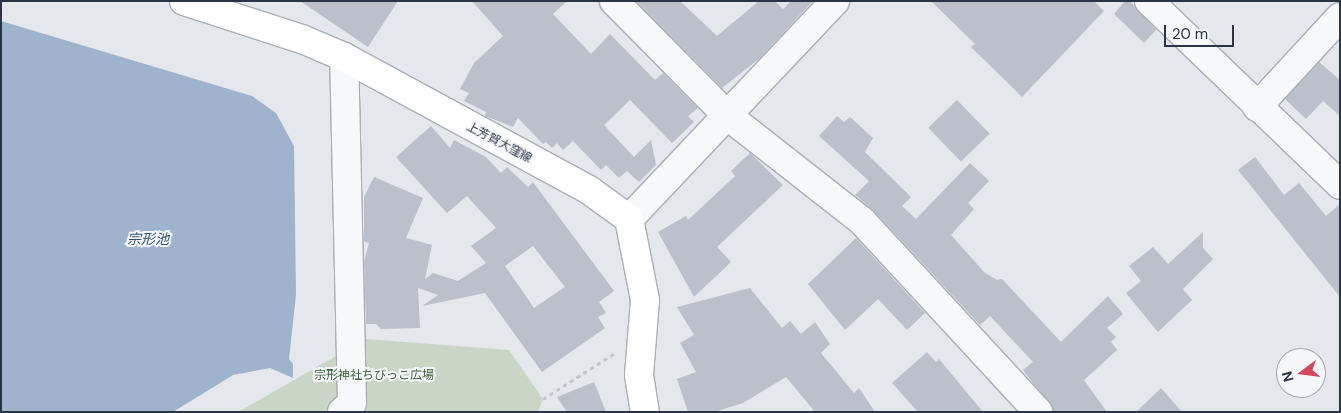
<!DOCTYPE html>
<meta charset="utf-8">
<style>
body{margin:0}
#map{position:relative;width:1341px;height:413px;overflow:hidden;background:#e4e7ec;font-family:"DM Sans","Noto Sans JP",sans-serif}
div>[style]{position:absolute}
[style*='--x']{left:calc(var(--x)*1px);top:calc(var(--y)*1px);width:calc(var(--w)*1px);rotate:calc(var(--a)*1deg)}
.green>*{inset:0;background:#c9d6c5}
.water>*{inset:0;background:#9fb4cc}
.building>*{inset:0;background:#bbc0ca;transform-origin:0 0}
.path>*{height:3px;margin-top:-1.5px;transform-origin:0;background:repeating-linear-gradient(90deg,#c2c5cb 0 4px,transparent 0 8px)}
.roads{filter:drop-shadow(1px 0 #a9aeb7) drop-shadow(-1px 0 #a9aeb7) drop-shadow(0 1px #a9aeb7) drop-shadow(0 -1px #a9aeb7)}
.street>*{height:28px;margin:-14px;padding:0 14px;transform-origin:14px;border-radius:14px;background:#f7f8fa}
.secondary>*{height:28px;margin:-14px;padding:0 14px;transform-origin:14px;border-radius:14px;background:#fff}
span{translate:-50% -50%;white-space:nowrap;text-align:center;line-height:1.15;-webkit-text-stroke:4px #f4f6f9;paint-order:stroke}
.street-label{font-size:12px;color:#2b3445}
.park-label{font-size:12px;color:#3f6138}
.water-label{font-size:14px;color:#34527a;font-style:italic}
.frame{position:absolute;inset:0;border:2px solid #2b3445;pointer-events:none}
.north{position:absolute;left:1276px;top:348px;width:50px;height:50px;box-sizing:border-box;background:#f4f6f9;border:1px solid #a4a8b1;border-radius:50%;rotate:255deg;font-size:14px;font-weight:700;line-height:20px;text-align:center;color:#2b3445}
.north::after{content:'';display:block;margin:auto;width:18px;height:22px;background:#d1495b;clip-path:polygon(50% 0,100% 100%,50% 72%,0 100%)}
.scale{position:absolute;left:1164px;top:25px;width:70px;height:22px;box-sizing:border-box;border:2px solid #2b3445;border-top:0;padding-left:6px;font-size:15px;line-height:18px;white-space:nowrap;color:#2b3445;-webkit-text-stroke:4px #f4f6f9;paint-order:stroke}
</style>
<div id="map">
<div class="green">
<i style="clip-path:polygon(366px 339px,509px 350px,543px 399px,538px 412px,238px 412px)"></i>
</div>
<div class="water">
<i style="clip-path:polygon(1px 21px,252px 96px,276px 113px,294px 146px,296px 295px,289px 359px,293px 364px,293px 378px,270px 368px,233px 375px,173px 412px,1px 412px)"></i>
</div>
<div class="building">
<i style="clip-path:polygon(300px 1px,398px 1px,368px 47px)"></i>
<i style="clip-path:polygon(472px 1px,567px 1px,553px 14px,591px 54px,610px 34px,655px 80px,663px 73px,698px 108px,688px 116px,694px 122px,672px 143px,630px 100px,604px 125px,634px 157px,651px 140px,656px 165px,639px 182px,627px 171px,619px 178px,606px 165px,601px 170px,573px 141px,563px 150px,557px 143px,552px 148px,546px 142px,543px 144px,518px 118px,513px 127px,485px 116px,486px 112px,464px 101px,469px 93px,460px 89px,474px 63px,503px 36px)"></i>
<i style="clip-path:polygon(636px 1px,680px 1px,717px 36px,759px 1px,775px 1px,783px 9px,791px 1px,813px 1px,760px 58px,722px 88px)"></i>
<i style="clip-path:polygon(931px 1px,1094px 1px,1104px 11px,1022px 97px,971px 47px,975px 44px)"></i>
<i style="clip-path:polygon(1125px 1px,1130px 1px,1156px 30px,1144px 43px,1114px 14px)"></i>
<i style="clip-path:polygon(1319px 62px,1340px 80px,1340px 116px,1323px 101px,1306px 119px,1285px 99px)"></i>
<i style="left:957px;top:100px;width:47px;height:40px;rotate:46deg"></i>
<i style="clip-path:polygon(837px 116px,844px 122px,850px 117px,873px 138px,865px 152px,911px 197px,902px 206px,916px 219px,970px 163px,989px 181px,968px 203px,974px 209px,951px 235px,985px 273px,997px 280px,1002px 279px,1061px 342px,1108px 296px,1123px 314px,1107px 328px,1116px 337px,1111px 342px,1117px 350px,1084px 380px,1107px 412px,1055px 412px,1023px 370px,1033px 362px,990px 316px,980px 325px,873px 210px,855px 195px,869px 181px,819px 136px)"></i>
<i style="clip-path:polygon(evenodd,431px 126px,450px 148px,454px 140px,486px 157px,501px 173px,507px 167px,528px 187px,533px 182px,614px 291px,599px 302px,606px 313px,598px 317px,605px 328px,542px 372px,485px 293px,422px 306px,438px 295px,418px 288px,420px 328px,381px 329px,376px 324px,366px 324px,364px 262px,369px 243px,364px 241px,364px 197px,374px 177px,423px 198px,406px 238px,432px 245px,425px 279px,433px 273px,458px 281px,486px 263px,471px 246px,496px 228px,467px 196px,447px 213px,396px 157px,431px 126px,533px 246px,565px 287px,534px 308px,505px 266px,533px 246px)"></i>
<i style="clip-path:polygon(750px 153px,783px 185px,717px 247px,731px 262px,694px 297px,658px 232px,686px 216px,688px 220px,735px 176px,731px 171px)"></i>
<i style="clip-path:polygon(1255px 157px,1284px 195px,1299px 183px,1326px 216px,1340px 204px,1340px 297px,1238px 170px)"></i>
<i style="clip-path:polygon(1203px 232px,1203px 248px,1213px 259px,1183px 289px,1192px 300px,1158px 332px,1126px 293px,1141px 281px,1129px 266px,1153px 247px,1168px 264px)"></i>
<i style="clip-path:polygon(856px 238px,925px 313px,907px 330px,878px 299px,845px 330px,808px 284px)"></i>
<i style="clip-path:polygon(750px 288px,782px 328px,790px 321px,801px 334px,815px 322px,830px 344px,821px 353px,854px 393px,859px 388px,875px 412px,815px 412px,786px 377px,743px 403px,714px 412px,688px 412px,677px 379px,696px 372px,680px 343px,694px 335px,677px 307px)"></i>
<i style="clip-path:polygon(927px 352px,936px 362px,939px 359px,983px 412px,918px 412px,892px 383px)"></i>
<i style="clip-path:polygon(594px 382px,606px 412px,567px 412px,557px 397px)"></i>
<i style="clip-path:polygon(1161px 388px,1182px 412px,1136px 412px)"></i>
</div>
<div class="path">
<i style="--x:543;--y:399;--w:85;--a:-32.6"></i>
</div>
<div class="roads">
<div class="street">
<i style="--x:614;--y:1;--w:162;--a:45.3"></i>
<i style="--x:728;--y:116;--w:170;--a:38.1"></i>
<i style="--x:862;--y:221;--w:260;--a:47.3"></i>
<i style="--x:1149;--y:1;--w:265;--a:43.9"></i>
<i style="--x:1257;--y:107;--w:122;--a:-47.3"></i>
<i style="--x:629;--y:219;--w:300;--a:-46.6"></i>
<i style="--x:342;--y:412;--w:13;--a:-42"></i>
<i style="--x:352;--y:403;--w:346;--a:-91.3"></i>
</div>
<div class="secondary">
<i style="--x:184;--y:1;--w:124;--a:17.9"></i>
<i style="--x:302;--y:39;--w:46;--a:23.2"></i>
<i style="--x:344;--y:57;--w:279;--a:28.5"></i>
<i style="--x:589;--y:190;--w:49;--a:35.9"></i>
<i style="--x:629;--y:219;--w:83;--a:78.8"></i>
<i style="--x:645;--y:300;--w:75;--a:94.6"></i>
<i style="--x:639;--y:375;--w:37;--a:81"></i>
</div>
</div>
<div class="street-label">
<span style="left:499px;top:143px;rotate:28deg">上芳賀大窪線</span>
</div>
<div class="park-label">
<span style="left:374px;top:376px">宗形神社ちびっこ広場</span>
</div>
<div class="water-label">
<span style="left:148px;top:239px">宗形池</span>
</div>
<div class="frame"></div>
<div class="north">N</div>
<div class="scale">20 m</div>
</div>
